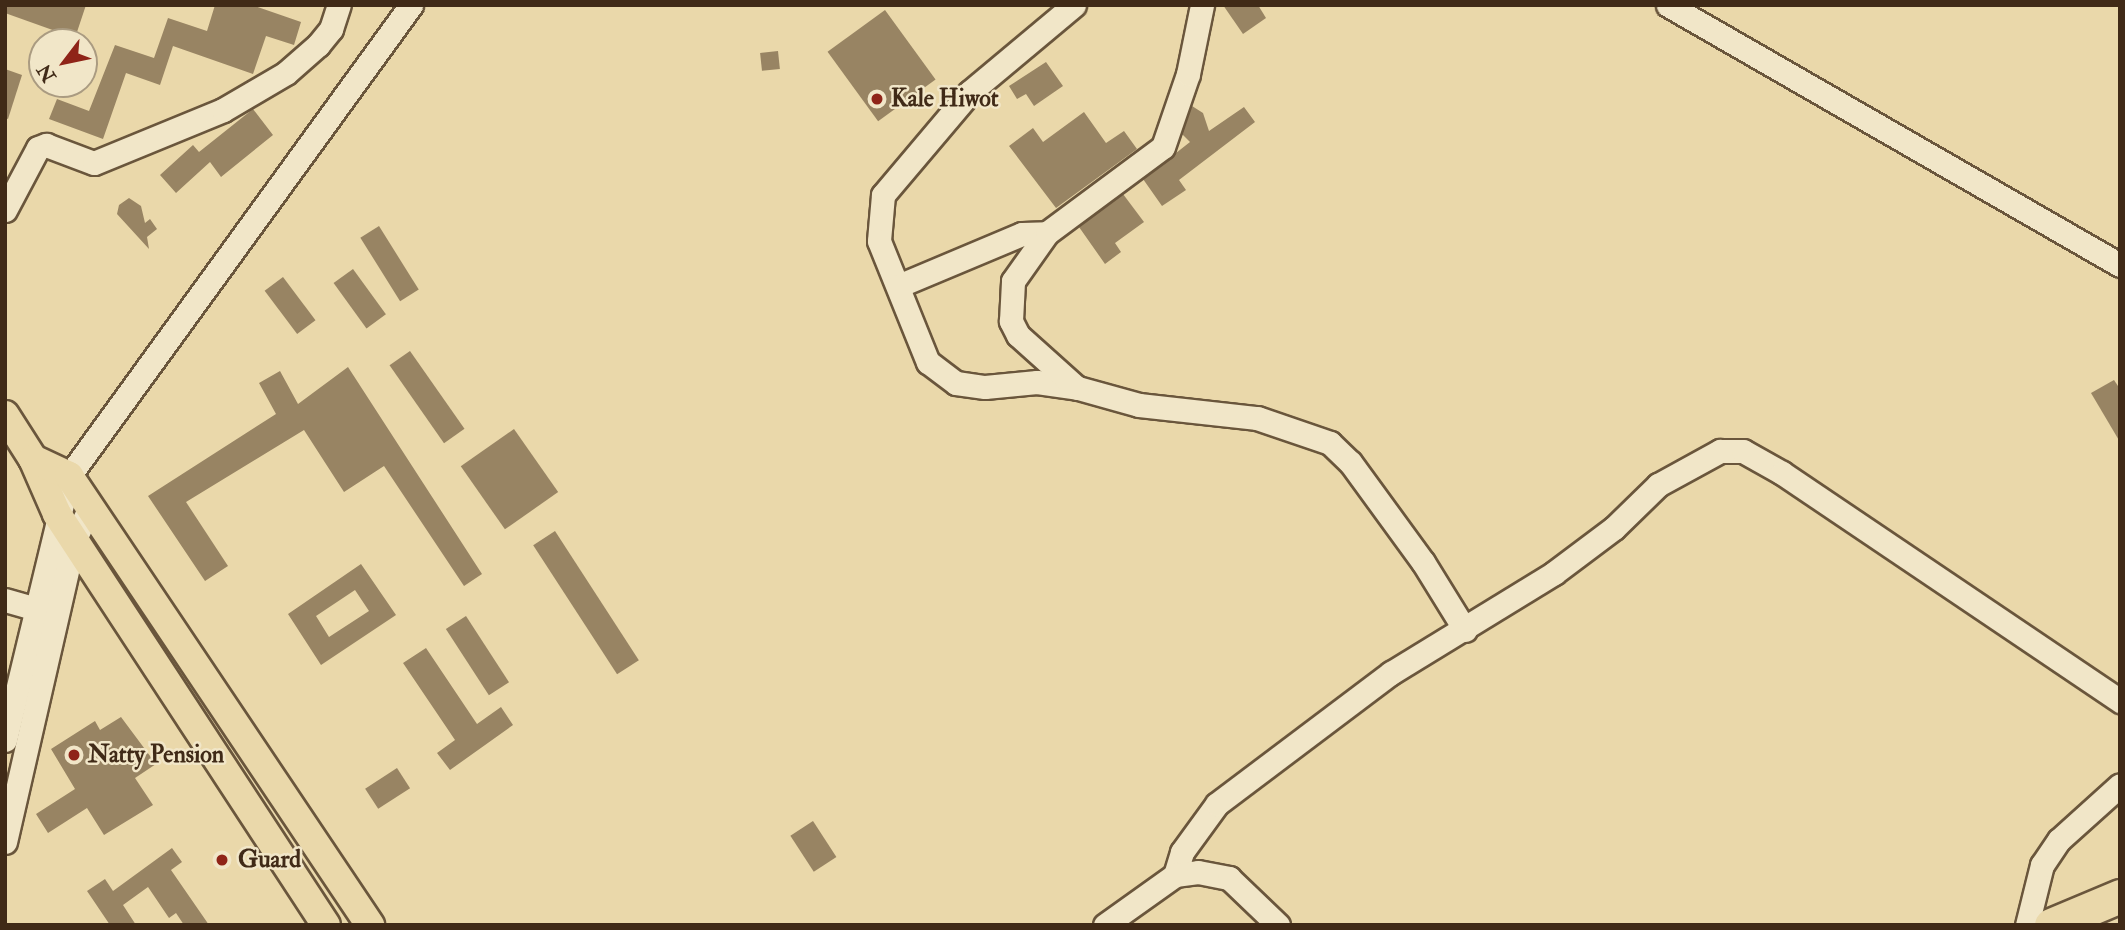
<!DOCTYPE html>
<style>
body{margin:0}
#map{position:relative;width:2125px;height:930px;overflow:hidden;background:#ead8aa;font-family:"IM FELL Double Pica",serif}
div>[style]{position:absolute}
[style*='--x']{left:calc(var(--x)*1px);top:calc(var(--y)*1px);width:calc(var(--w)*1px);rotate:calc(var(--a)*1deg)}
.building>*{inset:0;background:#988463;transform-origin:0 0}
.roads{filter:drop-shadow(2px 0 #6a563c) drop-shadow(-2px 0 #6a563c) drop-shadow(0 2px #6a563c) drop-shadow(0 -2px #6a563c)}
.minor>*{height:23px;margin:-11.5px;padding:0 11.5px;transform-origin:11.5px;border-radius:11.5px;background:#f1e6c8}
.major>*{height:28px;margin:-14px;padding:0 14px;transform-origin:14px;border-radius:14px;background:#ead8aa}
.highway>*{height:33px;margin:-16.5px;padding:0 16.5px;transform-origin:16.5px;border-radius:16.5px;background:#ead8aa}
.dots>*{width:19px;height:19px;translate:-50% -50%;box-sizing:border-box;border:4px solid #f1e6c8;border-radius:50%}
span{translate:-50% -50%;white-space:nowrap;text-align:center;line-height:1.15;-webkit-text-stroke:5px #f1e6c8;paint-order:stroke}
.poi-label{font-size:24px;color:#402a17;font-weight:700}
.left{translate:0 -50%;text-align:left}
.frame{position:absolute;inset:0;border:7px solid #402a17;pointer-events:none}
.north{position:absolute;left:28px;top:28px;width:70px;height:70px;box-sizing:border-box;background:#f1e6c8;border:2px solid #aa9b81;border-radius:50%;rotate:238deg;font-size:19px;font-weight:700;line-height:28px;text-align:center;color:#402a17}
.north::after{content:'';display:block;margin:auto;width:24px;height:32px;background:#8f2418;clip-path:polygon(50% 0,100% 100%,50% 72%,0 100%)}
</style>
<div id="map">
<div class="building">
<i style="clip-path:polygon(5px 5px,86px 5px,75px 38px,5px 13px)"></i>
<i style="clip-path:polygon(215px 5px,252px 5px,301px 22px,294px 45px,266px 36px,253px 74px,173px 46px,160px 85px,126px 73px,103px 139px,49px 119px,57px 99px,89px 111px,115px 45px,154px 58px,168px 18px,207px 31px)"></i>
<i style="clip-path:polygon(1223px 5px,1258px 5px,1266px 18px,1243px 34px)"></i>
<i style="left:885px;top:10px;width:86px;height:71px;rotate:54deg"></i>
<i style="left:778px;top:51px;width:18px;height:18px;rotate:84deg"></i>
<i style="clip-path:polygon(1046px 62px,1063px 86px,1034px 106px,1026px 94px,1017px 99px,1009px 86px)"></i>
<i style="clip-path:polygon(5px 69px,22px 75px,8px 119px,5px 118px)"></i>
<i style="clip-path:polygon(1192px 106px,1203px 113px,1209px 131px,1244px 107px,1255px 122px,1179px 180px,1186px 190px,1162px 206px,1143px 179px,1190px 142px,1182px 134px)"></i>
<i style="clip-path:polygon(253px 109px,273px 135px,221px 177px,210px 162px,176px 193px,160px 175px,193px 145px,199px 152px)"></i>
<i style="clip-path:polygon(1084px 112px,1106px 143px,1124px 131px,1137px 149px,1056px 208px,1009px 146px,1033px 128px,1043px 142px)"></i>
<i style="clip-path:polygon(1123px 194px,1144px 222px,1115px 243px,1121px 252px,1105px 264px,1079px 227px)"></i>
<i style="clip-path:polygon(129px 198px,141px 206px,145px 223px,150px 219px,157px 229px,147px 237px,149px 249px,117px 214px,119px 205px)"></i>
<i style="left:379px;top:226px;width:75px;height:22px;rotate:58deg"></i>
<i style="left:353px;top:269px;width:56px;height:24px;rotate:54deg"></i>
<i style="left:283px;top:277px;width:54px;height:23px;rotate:53deg"></i>
<i style="left:410px;top:351px;width:95px;height:25px;rotate:55deg"></i>
<i style="clip-path:polygon(348px 367px,482px 574px,464px 586px,384px 466px,344px 492px,304px 430px,186px 502px,228px 566px,205px 581px,148px 496px,276px 414px,259px 383px,280px 371px,298px 404px)"></i>
<i style="clip-path:polygon(2114px 380px,2120px 389px,2120px 442px,2091px 393px)"></i>
<i style="left:514px;top:429px;width:77px;height:65px;rotate:55deg"></i>
<i style="left:555px;top:531px;width:154px;height:26px;rotate:57deg"></i>
<i style="clip-path:polygon(evenodd,361px 564px,396px 615px,321px 665px,288px 614px,361px 564px,355px 590px,369px 611px,329px 637px,316px 616px,355px 590px)"></i>
<i style="left:466px;top:616px;width:79px;height:24px;rotate:57deg"></i>
<i style="clip-path:polygon(426px 648px,477px 724px,501px 707px,513px 725px,450px 770px,437px 753px,455px 740px,403px 663px)"></i>
<i style="clip-path:polygon(121px 717px,156px 764px,135px 778px,153px 805px,104px 835px,87px 808px,48px 833px,36px 814px,75px 789px,51px 749px,95px 721px,100px 730px)"></i>
<i style="left:397px;top:768px;width:24px;height:38px;rotate:57deg"></i>
<i style="left:813px;top:821px;width:43px;height:27px;rotate:57deg"></i>
<i style="clip-path:polygon(172px 848px,182px 862px,171px 870px,209px 925px,184px 925px,176px 913px,169px 918px,148px 887px,123px 905px,136px 925px,110px 925px,87px 891px,105px 879px,113px 891px)"></i>
</div>
<div class="roads">
<div class="minor">
<i style="--x:1074;--y:5;--w:136;--a:140.1"></i>
<i style="--x:970;--y:92;--w:135;--a:130.2"></i>
<i style="--x:883;--y:195;--w:46;--a:95"></i>
<i style="--x:879;--y:241;--w:131;--a:68"></i>
<i style="--x:928;--y:362;--w:35;--a:37"></i>
<i style="--x:956;--y:383;--w:29;--a:8"></i>
<i style="--x:985;--y:387;--w:52;--a:-5.5"></i>
<i style="--x:1037;--y:382;--w:41;--a:8.3"></i>
<i style="--x:1078;--y:388;--w:63;--a:15.6"></i>
<i style="--x:1139;--y:405;--w:119;--a:6.3"></i>
<i style="--x:1257;--y:418;--w:77;--a:18.9"></i>
<i style="--x:1330;--y:443;--w:28;--a:44"></i>
<i style="--x:1350;--y:462;--w:124;--a:53.9"></i>
<i style="--x:1423;--y:562;--w:80;--a:58.3"></i>
<i style="--x:1668;--y:5;--w:521;--a:29.91"></i>
<i style="--x:5;--y:210;--w:70;--a:-62"></i>
<i style="--x:38;--y:148;--w:9;--a:-21"></i>
<i style="--x:46;--y:145;--w:51;--a:20.6"></i>
<i style="--x:94;--y:163;--w:139;--a:-22.3"></i>
<i style="--x:223;--y:110;--w:73;--a:-30.4"></i>
<i style="--x:286;--y:73;--w:43;--a:-41.2"></i>
<i style="--x:318;--y:45;--w:21;--a:-51"></i>
<i style="--x:331;--y:29;--w:25;--a:-72"></i>
<i style="--x:898;--y:286;--w:134;--a:-22.8"></i>
<i style="--x:1022;--y:234;--w:25;--a:-2"></i>
<i style="--x:1077;--y:388;--w:79;--a:-138.1"></i>
<i style="--x:1018;--y:335;--w:16;--a:-117"></i>
<i style="--x:1011;--y:321;--w:40;--a:-87.1"></i>
<i style="--x:1013;--y:281;--w:59;--a:-54.7"></i>
<i style="--x:1047;--y:233;--w:144;--a:-36.6"></i>
<i style="--x:1163;--y:147;--w:77;--a:-71.1"></i>
<i style="--x:1188;--y:74;--w:70;--a:-78.5"></i>
<i style="--x:5;--y:600;--w:32;--a:16"></i>
<i style="--x:5;--y:740;--w:272;--a:-76.4"></i>
<i style="--x:69;--y:476;--w:582;--a:-54.02"></i>
<i style="--x:5;--y:842;--w:309;--a:-77.1"></i>
<i style="--x:74;--y:541;--w:38;--a:-65"></i>
<i style="--x:1175;--y:875;--w:24;--a:-73"></i>
<i style="--x:1182;--y:852;--w:59;--a:-53.9"></i>
<i style="--x:1217;--y:804;--w:218;--a:-37"></i>
<i style="--x:1391;--y:673;--w:191;--a:-31.5"></i>
<i style="--x:1554;--y:573;--w:75;--a:-36.9"></i>
<i style="--x:1614;--y:528;--w:62;--a:-44.3"></i>
<i style="--x:1658;--y:485;--w:71;--a:-28.7"></i>
<i style="--x:1720;--y:451;--w:23;--a:0"></i>
<i style="--x:1743;--y:451;--w:45;--a:29.4"></i>
<i style="--x:1782;--y:473;--w:408;--a:34"></i>
<i style="--x:1105;--y:925;--w:86;--a:-35.5"></i>
<i style="--x:1175;--y:875;--w:23;--a:-7"></i>
<i style="--x:1198;--y:872;--w:32;--a:11"></i>
<i style="--x:1229;--y:878;--w:68;--a:43.8"></i>
<i style="--x:2027;--y:925;--w:62;--a:-76"></i>
<i style="--x:2042;--y:865;--w:30;--a:-56"></i>
<i style="--x:2059;--y:840;--w:82;--a:-42"></i>
</div>
<div class="major">
<i style="--x:5;--y:415;--w:52;--a:57.5"></i>
<i style="--x:33;--y:459;--w:60;--a:66.4"></i>
<i style="--x:57;--y:514;--w:491;--a:56.8"></i>
<i style="--x:33;--y:459;--w:40;--a:25"></i>
<i style="--x:69;--y:476;--w:541;--a:56.16"></i>
</div>
<div class="highway">
<i style="--x:2051;--y:925;--w:75;--a:-22.8"></i>
</div>
</div>
<div class="dots">
<i style="left:877px;top:99px;background:#8f2418"></i>
<i style="left:74px;top:755px;background:#8f2418"></i>
<i style="left:222px;top:860px;background:#8f2418"></i>
</div>
<div class="poi-label">
<span class="left" style="left:891px;top:99px">Kale Hiwot</span>
<span class="left" style="left:88px;top:755px">Natty Pension</span>
<span class="left" style="left:238px;top:860px">Guard</span>
</div>
<div class="frame"></div>
<div class="north">N</div>
</div>
